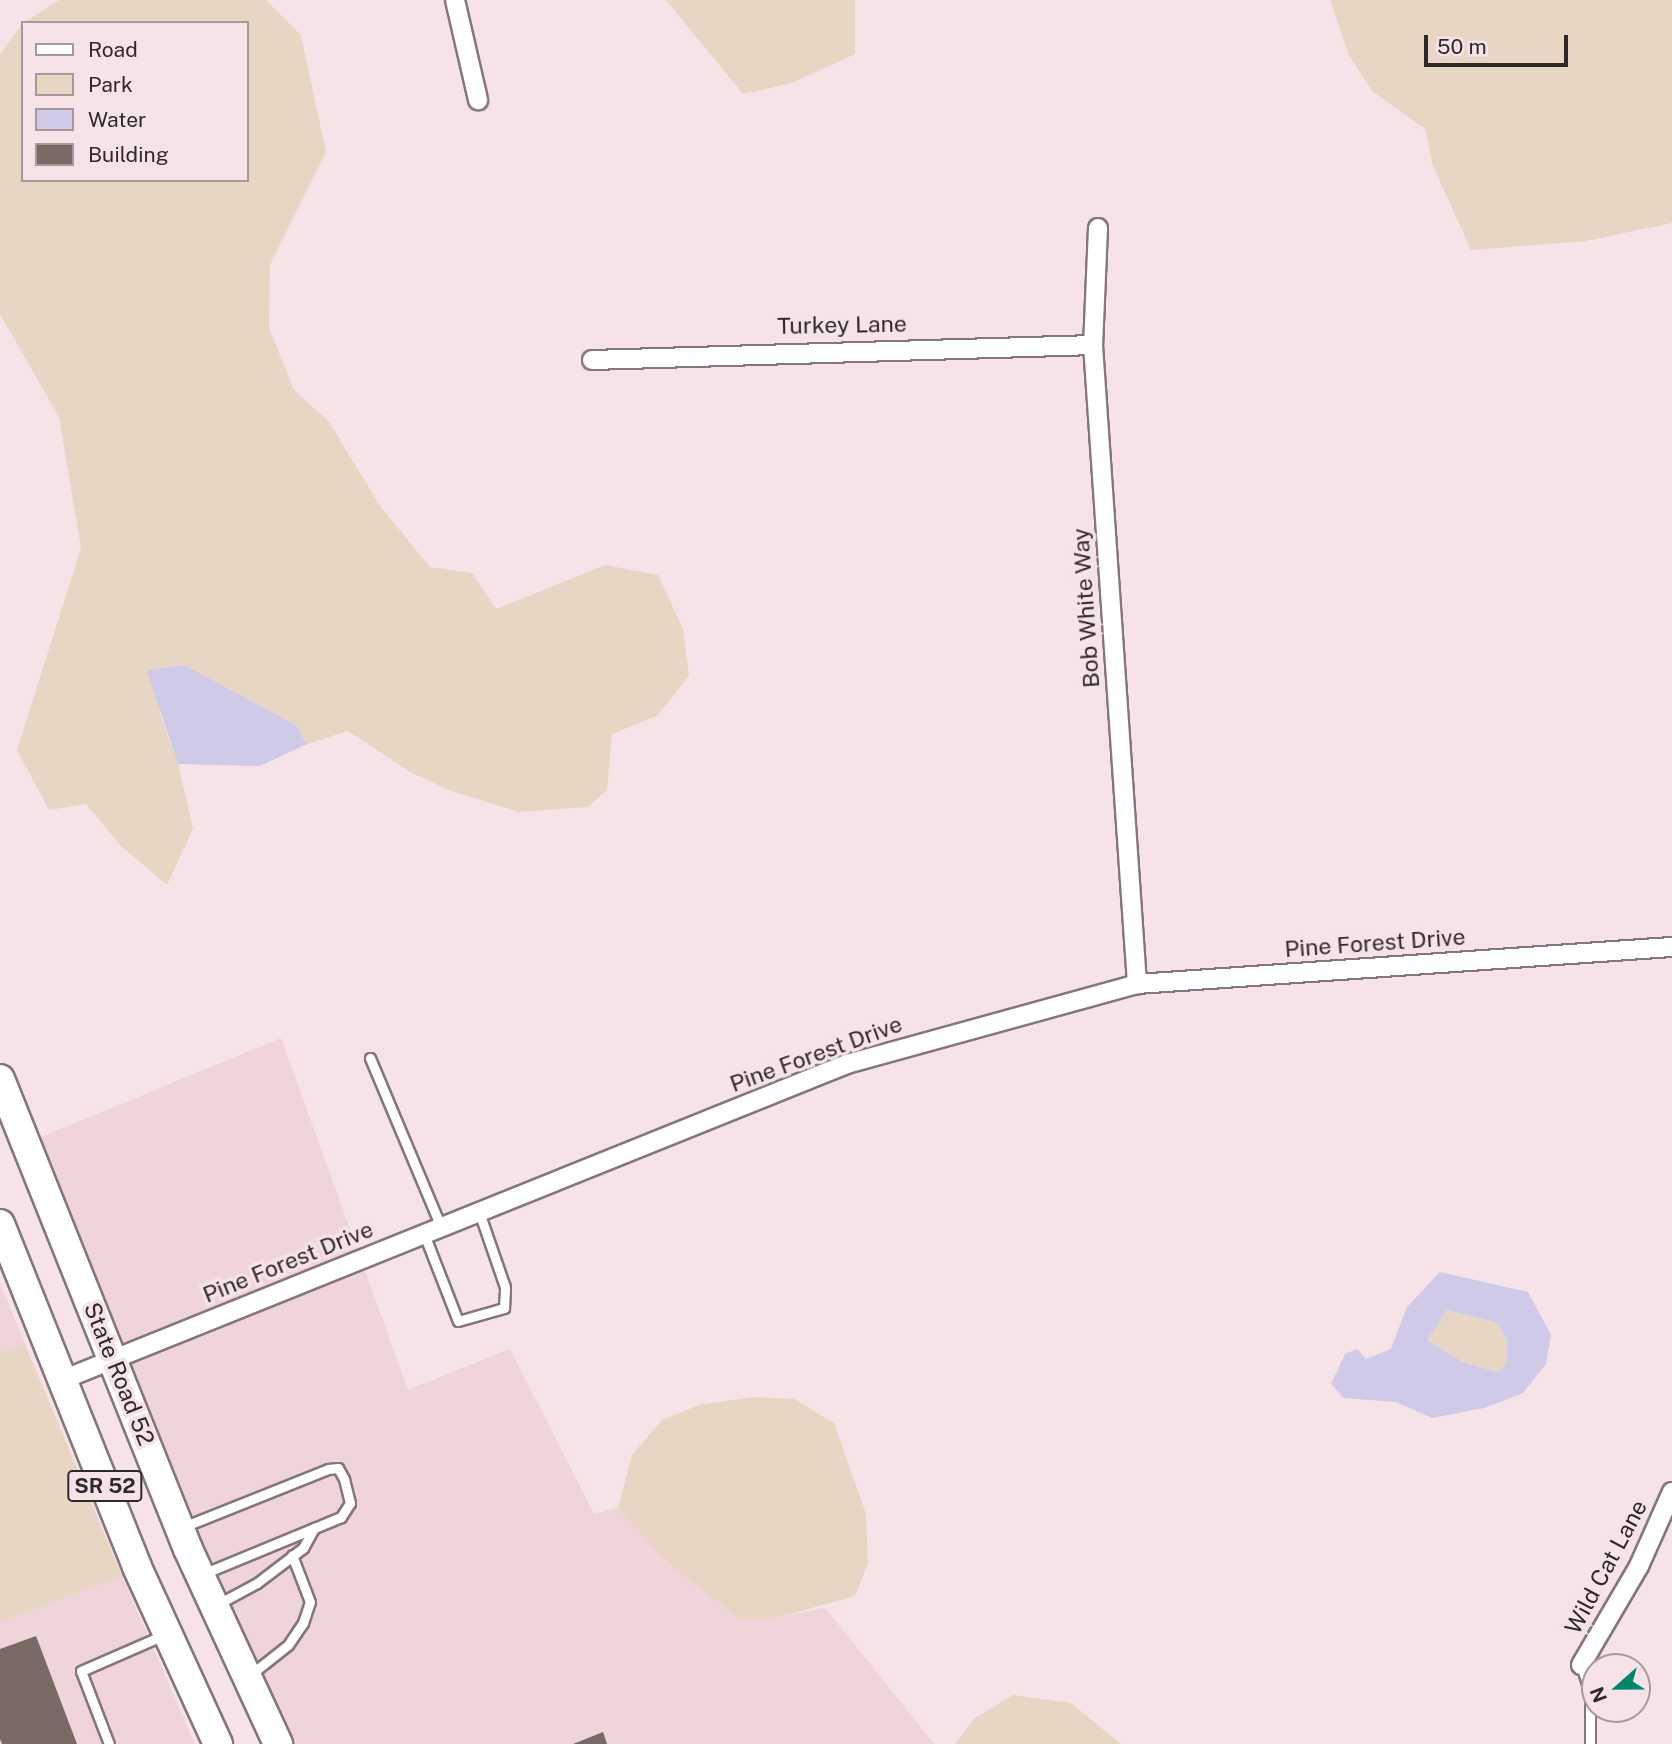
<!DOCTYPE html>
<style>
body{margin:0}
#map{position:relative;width:1672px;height:1744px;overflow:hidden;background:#f5e3e7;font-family:"Public Sans",sans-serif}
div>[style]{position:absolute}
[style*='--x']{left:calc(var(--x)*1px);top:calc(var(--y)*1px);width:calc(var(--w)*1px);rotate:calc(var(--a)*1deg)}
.built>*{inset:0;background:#efd4da}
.green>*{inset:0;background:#e7d6c4}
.water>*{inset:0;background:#d0cae9}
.building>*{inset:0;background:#796a66}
.roads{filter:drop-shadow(2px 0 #857679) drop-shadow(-2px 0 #857679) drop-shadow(0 2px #857679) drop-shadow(0 -2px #857679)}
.lane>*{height:9px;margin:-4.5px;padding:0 4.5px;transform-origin:4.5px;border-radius:4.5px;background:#fff}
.street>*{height:18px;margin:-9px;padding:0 9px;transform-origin:9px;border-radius:9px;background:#fff}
.primary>*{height:28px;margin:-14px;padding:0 14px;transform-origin:14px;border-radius:14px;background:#fff}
span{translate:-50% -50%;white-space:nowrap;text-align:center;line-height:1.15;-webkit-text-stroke:7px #f5e3e7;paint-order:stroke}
.shield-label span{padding:2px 5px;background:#f5e3e7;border:2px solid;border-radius:5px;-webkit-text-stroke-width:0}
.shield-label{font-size:21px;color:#2f282a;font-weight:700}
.street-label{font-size:23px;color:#2f282a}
.legend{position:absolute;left:21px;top:21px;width:228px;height:161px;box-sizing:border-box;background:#f5e3e7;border:2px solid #a6989b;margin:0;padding:9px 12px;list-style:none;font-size:21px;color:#2f282a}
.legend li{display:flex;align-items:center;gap:14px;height:35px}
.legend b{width:35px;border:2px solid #a6989b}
.north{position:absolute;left:1581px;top:1653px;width:70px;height:70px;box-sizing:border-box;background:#f5e3e7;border:2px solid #a6989b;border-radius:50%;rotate:249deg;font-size:19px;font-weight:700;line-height:28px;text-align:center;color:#2f282a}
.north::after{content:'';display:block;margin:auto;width:24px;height:32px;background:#02866a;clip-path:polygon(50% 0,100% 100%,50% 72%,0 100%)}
.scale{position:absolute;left:1424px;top:35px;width:144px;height:32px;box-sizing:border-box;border:4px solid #2f282a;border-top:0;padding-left:9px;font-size:21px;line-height:24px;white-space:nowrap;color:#2f282a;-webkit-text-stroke:5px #f5e3e7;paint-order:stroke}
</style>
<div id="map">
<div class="built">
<i style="clip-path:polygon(281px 1038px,408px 1390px,510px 1349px,594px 1514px,619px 1508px,671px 1565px,776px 1618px,825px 1608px,934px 1744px,291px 1744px,246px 1652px,39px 1138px)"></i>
<i style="clip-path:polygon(0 1283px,25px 1344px,0 1354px)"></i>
<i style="clip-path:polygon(122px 1576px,195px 1744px,0 1744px,0 1622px)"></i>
</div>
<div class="green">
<i style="clip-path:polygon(59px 0,266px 0,301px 35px,326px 152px,270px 265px,269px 328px,294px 390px,329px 422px,380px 506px,430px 567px,472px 573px,496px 609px,605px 565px,658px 575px,683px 629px,689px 676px,657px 716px,612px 734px,607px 790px,588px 807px,519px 812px,449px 790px,412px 773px,348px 731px,307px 744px,296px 725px,223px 686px,159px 711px,178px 764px,193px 829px,167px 885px,120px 845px,86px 804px,49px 810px,17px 750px,81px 548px,59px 417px,0 314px,0 54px,23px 23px,23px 180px,247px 180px,247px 23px,23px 23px)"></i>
<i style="clip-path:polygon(666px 0,855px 0,855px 54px,792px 83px,743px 94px)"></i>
<i style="clip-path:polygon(1330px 0,1672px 0,1672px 223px,1586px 241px,1471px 250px,1433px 166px,1425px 129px,1372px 91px,1349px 55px)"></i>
<i style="clip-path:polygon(1447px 1310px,1498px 1323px,1507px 1341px,1506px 1364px,1498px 1372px,1465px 1363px,1427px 1340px)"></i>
<i style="clip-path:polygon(25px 1344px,122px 1576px,0 1622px,0 1354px)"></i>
<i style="clip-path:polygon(753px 1397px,794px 1399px,834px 1423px,866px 1514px,868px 1563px,855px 1596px,776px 1618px,741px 1619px,671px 1565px,618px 1509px,632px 1455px,662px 1420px,699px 1405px)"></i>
<i style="clip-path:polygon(1013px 1695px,1071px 1703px,1121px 1744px,955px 1744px,974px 1719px)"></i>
</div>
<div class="water">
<i style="clip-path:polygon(184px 665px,296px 725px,307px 744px,260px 766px,178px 764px,147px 671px)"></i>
<i style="clip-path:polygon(evenodd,1440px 1272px,1528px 1292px,1551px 1335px,1546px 1364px,1523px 1393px,1484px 1408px,1432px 1418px,1396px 1402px,1344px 1398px,1331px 1384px,1345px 1354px,1357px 1349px,1366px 1359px,1391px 1349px,1407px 1307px,1440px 1272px,1447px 1310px,1498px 1323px,1507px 1341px,1506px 1364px,1498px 1372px,1465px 1363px,1427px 1340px,1447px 1310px)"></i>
</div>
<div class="building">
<i style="clip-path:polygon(36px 1636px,77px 1744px,2px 1744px,0 1739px,0 1649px)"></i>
<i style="clip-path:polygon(603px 1732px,607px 1744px,573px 1744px)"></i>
</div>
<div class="roads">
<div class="lane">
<i style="--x:370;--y:1058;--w:183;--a:67.2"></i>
<i style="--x:424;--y:1234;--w:93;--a:68.7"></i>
<i style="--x:458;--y:1321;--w:48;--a:-15.8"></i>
<i style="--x:504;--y:1308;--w:21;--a:-87"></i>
<i style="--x:505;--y:1287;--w:79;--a:-109.1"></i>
<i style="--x:183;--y:1527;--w:156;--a:-21.8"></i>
<i style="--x:328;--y:1469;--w:10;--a:-6"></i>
<i style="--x:338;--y:1468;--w:13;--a:61"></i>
<i style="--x:344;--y:1479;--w:25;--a:76"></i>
<i style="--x:350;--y:1503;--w:17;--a:123"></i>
<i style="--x:341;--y:1517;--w:147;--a:157.6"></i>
<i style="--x:218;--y:1604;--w:44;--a:-28.3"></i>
<i style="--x:257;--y:1583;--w:58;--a:-37.3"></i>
<i style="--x:303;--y:1548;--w:23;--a:-61"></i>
<i style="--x:1581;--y:1665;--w:29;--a:72"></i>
<i style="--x:1590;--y:1693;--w:51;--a:90"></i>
<i style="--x:250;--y:1675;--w:48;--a:-38.3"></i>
<i style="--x:288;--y:1645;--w:27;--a:-56"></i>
<i style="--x:303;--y:1623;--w:22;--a:-72"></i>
<i style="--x:310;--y:1602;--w:50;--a:-111"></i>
<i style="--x:109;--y:1744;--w:78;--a:-111"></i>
<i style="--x:81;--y:1671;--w:93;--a:-23.5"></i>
</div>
<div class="street">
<i style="--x:455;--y:0;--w:103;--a:77"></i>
<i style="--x:1098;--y:228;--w:117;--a:92.4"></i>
<i style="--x:1093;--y:345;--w:641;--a:86.06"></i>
<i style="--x:592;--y:360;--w:501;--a:-1.71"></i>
<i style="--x:62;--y:1380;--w:846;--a:-21.93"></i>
<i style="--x:847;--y:1064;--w:301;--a:-15.4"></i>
<i style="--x:1137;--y:984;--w:536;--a:-3.96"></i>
<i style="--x:1581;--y:1665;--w:115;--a:-59.6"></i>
<i style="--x:1639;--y:1566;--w:81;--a:-66"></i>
</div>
<div class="primary">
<i style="--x:0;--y:1079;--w:506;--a:68.2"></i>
<i style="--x:188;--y:1549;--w:215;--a:65.2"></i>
<i style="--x:0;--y:1224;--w:369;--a:68.2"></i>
<i style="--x:137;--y:1567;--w:195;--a:65.4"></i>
</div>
</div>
<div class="shield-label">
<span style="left:105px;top:1486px">SR 52</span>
</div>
<div class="street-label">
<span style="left:842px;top:325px;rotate:-1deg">Turkey Lane</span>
<span style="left:1086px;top:608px;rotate:-94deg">Bob White Way</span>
<span style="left:1375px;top:943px;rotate:-4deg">Pine Forest Drive</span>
<span style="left:816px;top:1054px;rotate:-20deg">Pine Forest Drive</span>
<span style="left:288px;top:1262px;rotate:-22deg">Pine Forest Drive</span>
<span style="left:119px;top:1374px;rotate:68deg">State Road 52</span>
<span style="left:1606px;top:1567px;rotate:-62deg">Wild Cat Lane</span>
</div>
<ul class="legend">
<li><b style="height:9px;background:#fff"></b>Road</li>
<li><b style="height:19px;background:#e7d6c4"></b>Park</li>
<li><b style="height:19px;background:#d0cae9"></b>Water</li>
<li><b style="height:19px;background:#796a66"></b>Building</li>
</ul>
<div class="north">N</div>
<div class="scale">50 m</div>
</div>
